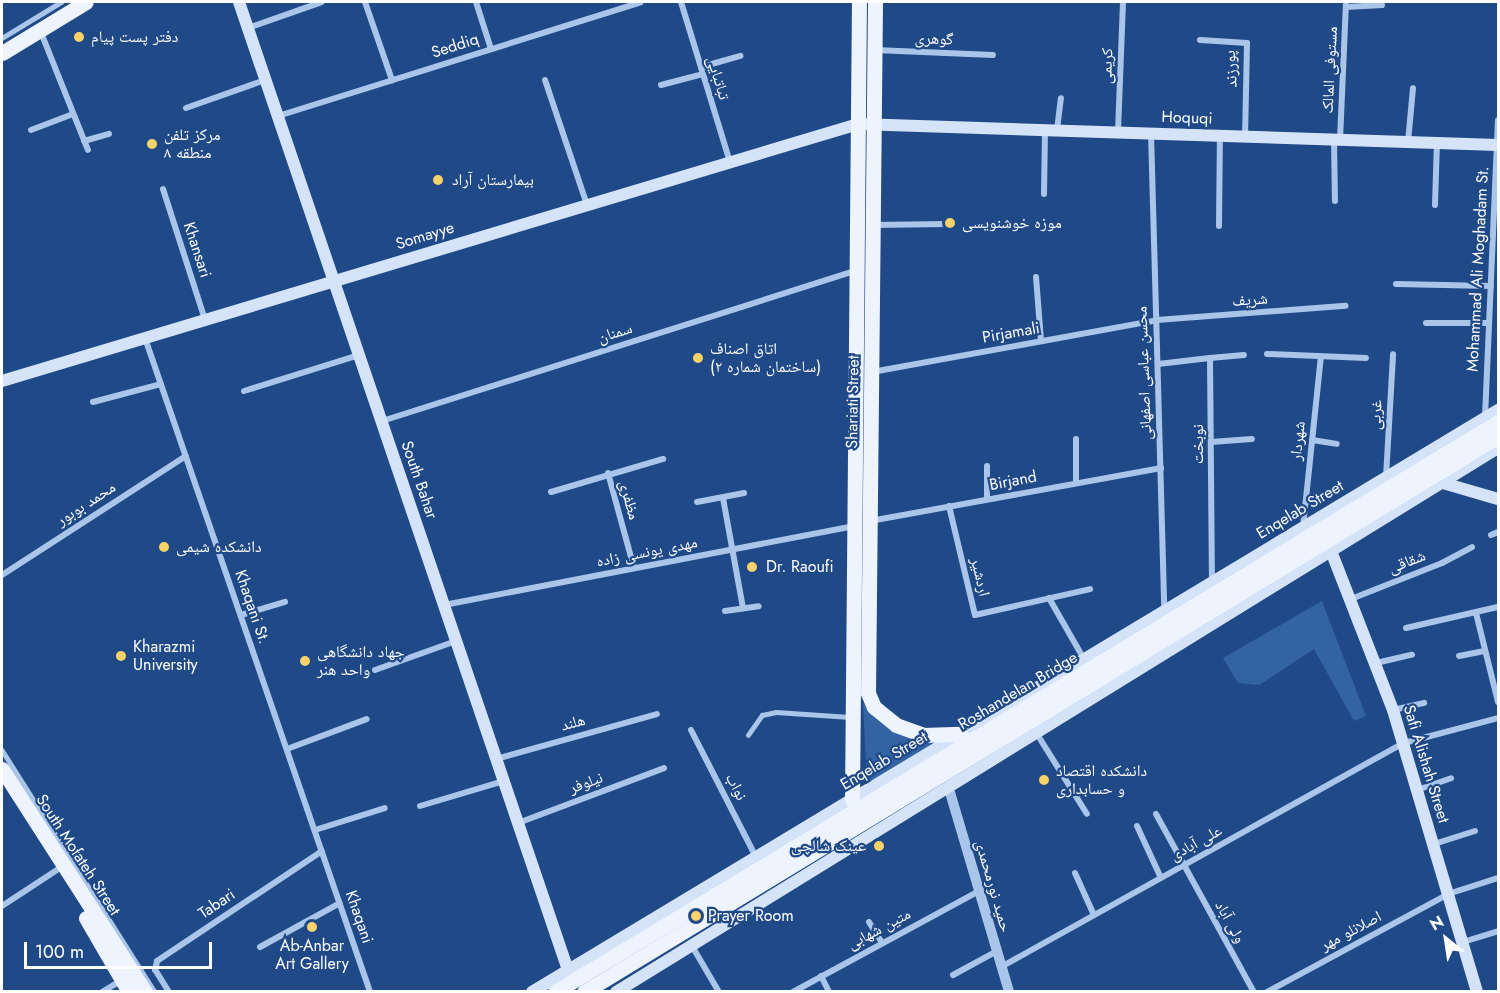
<!DOCTYPE html>
<meta charset="utf-8">
<style>
body{margin:0}
#map{position:relative;width:1500px;height:993px;overflow:hidden;background:#204a87;font-family:Jost,"Noto Naskh Arabic",sans-serif}
div>[style]{position:absolute}
[style*='--x']{left:calc(var(--x)*1px);top:calc(var(--y)*1px);width:calc(var(--w)*1px);rotate:calc(var(--a)*1deg)}
.green>*{inset:0;background:#3463a4}
.service>*{height:4.5px;margin:-2.25px;padding:0 2.25px;transform-origin:2.25px;border-radius:2.25px;background:#aac5ea}
.minor>*{height:6px;margin:-3px;padding:0 3px;transform-origin:3px;border-radius:3px;background:#aac5ea}
.tertiary>*{height:10px;margin:-5px;padding:0 5px;transform-origin:5px;border-radius:5px;background:#aac5ea}
.secondary>*{height:12px;margin:-6px;padding:0 6px;transform-origin:6px;border-radius:6px;background:#d5e3f8}
.primary>*{height:15px;margin:-7.5px;padding:0 7.5px;transform-origin:7.5px;border-radius:7.5px;background:#eef4fe}
.dots>*{width:16px;height:16px;translate:-50% -50%;box-sizing:border-box;border:3px solid #204a87;border-radius:50%}
span{translate:-50% -50%;white-space:nowrap;text-align:center;line-height:1.15;-webkit-text-stroke:4.5px #204a87;paint-order:stroke}
.poi-label{font-size:16px;color:#fff}
.left{translate:0 -50%;text-align:left}
.right{translate:-100% -50%;text-align:right}
.street-label{font-size:16px;color:#fff}
.frame{position:absolute;inset:0;border:3px solid #fff;pointer-events:none}
.north{position:absolute;left:1416px;top:909px;width:60px;height:60px;-webkit-text-stroke:4px #204a87;paint-order:stroke;rotate:330deg;font-size:16px;font-weight:700;line-height:24px;text-align:center;color:#fff}
.north::after{content:'';display:block;margin:auto;width:21px;height:27px;background:#fff;clip-path:polygon(50% 0,100% 100%,50% 72%,0 100%)}
.scale{position:absolute;left:24px;top:942px;width:188px;height:27px;box-sizing:border-box;border:3px solid #fff;border-top:0;padding-left:8px;font-size:18px;line-height:21px;white-space:nowrap;color:#fff;-webkit-text-stroke:4px #204a87;paint-order:stroke}
</style>
<div id="map">
<div class="green">
<i style="clip-path:polygon(1322px 601px,1366px 716px,1354px 721px,1314px 649px,1259px 685px,1238px 683px,1223px 658px)"></i>
<i style="clip-path:polygon(863px 703px,896px 730px,936px 742px,867px 783px)"></i>
</div>
<div class="service">
<i style="--x:2;--y:38;--w:69;--a:-31.4"></i>
<i style="--x:748;--y:735;--w:24;--a:-55"></i>
<i style="--x:762;--y:715;--w:14;--a:-12"></i>
<i style="--x:776;--y:712;--w:74;--a:3.9"></i>
<i style="--x:2;--y:750;--w:286;--a:57.7"></i>
</div>
<div class="minor">
<i style="--x:365;--y:2;--w:83;--a:70.9"></i>
<i style="--x:476;--y:2;--w:49;--a:72.3"></i>
<i style="--x:681;--y:2;--w:167;--a:73"></i>
<i style="--x:1346;--y:7;--w:36;--a:-3"></i>
<i style="--x:248;--y:28;--w:78;--a:-19.4"></i>
<i style="--x:40;--y:30;--w:129;--a:68.2"></i>
<i style="--x:1200;--y:40;--w:47;--a:3.7"></i>
<i style="--x:1247;--y:43;--w:94;--a:91.2"></i>
<i style="--x:875;--y:50;--w:118;--a:2.4"></i>
<i style="--x:701;--y:67;--w:41;--a:-15.8"></i>
<i style="--x:545;--y:80;--w:132;--a:71.4"></i>
<i style="--x:661;--y:85;--w:43;--a:-14.7"></i>
<i style="--x:186;--y:108;--w:84;--a:-19.5"></i>
<i style="--x:278;--y:116;--w:380;--a:-17.4"></i>
<i style="--x:31;--y:130;--w:45;--a:-20.9"></i>
<i style="--x:1057;--y:130;--w:32;--a:-83"></i>
<i style="--x:1118;--y:132;--w:130;--a:-87.8"></i>
<i style="--x:1151;--y:133;--w:477;--a:88.4"></i>
<i style="--x:1334;--y:140;--w:61;--a:89.1"></i>
<i style="--x:1340;--y:140;--w:138;--a:-87.5"></i>
<i style="--x:84;--y:141;--w:26;--a:-16"></i>
<i style="--x:1408;--y:142;--w:54;--a:-84.7"></i>
<i style="--x:163;--y:189;--w:138;--a:72.2"></i>
<i style="--x:1044;--y:194;--w:64;--a:-89.1"></i>
<i style="--x:1435;--y:205;--w:62;--a:-88.2"></i>
<i style="--x:873;--y:225;--w:75;--a:-0.8"></i>
<i style="--x:1219;--y:226;--w:90;--a:-89.4"></i>
<i style="--x:1036;--y:277;--w:64;--a:85.5"></i>
<i style="--x:1396;--y:284;--w:95;--a:1.2"></i>
<i style="--x:1426;--y:323;--w:63;--a:0"></i>
<i style="--x:145;--y:338;--w:692;--a:71.01"></i>
<i style="--x:1267;--y:354;--w:99;--a:2.3"></i>
<i style="--x:1210;--y:358;--w:34;--a:-5"></i>
<i style="--x:1158;--y:364;--w:52;--a:-6.6"></i>
<i style="--x:1210;--y:358;--w:224;--a:89.5"></i>
<i style="--x:872;--y:372;--w:290;--a:-10.3"></i>
<i style="--x:1157;--y:320;--w:189;--a:-4.3"></i>
<i style="--x:244;--y:391;--w:121;--a:-17.4"></i>
<i style="--x:93;--y:402;--w:70;--a:-14.8"></i>
<i style="--x:1485;--y:417;--w:297;--a:-87.5"></i>
<i style="--x:382;--y:421;--w:497;--a:-17.6"></i>
<i style="--x:1076;--y:439;--w:44;--a:90"></i>
<i style="--x:1312;--y:440;--w:25;--a:9"></i>
<i style="--x:1211;--y:442;--w:41;--a:-4.2"></i>
<i style="--x:987;--y:466;--w:33;--a:90"></i>
<i style="--x:608;--y:473;--w:98;--a:74.7"></i>
<i style="--x:1386;--y:477;--w:123;--a:-86.7"></i>
<i style="--x:551;--y:492;--w:117;--a:-16.4"></i>
<i style="--x:723;--y:498;--w:112;--a:79.7"></i>
<i style="--x:697;--y:502;--w:48;--a:-10.8"></i>
<i style="--x:949;--y:506;--w:112;--a:76.6"></i>
<i style="--x:975;--y:615;--w:118;--a:-12.7"></i>
<i style="--x:870;--y:521;--w:296;--a:-10.3"></i>
<i style="--x:1303;--y:527;--w:171;--a:-84"></i>
<i style="--x:1491;--y:535;--w:8;--a:-23"></i>
<i style="--x:2;--y:575;--w:219;--a:-32.9"></i>
<i style="--x:1049;--y:598;--w:70;--a:60.2"></i>
<i style="--x:1351;--y:599;--w:98;--a:-21.6"></i>
<i style="--x:1442;--y:563;--w:34;--a:-28"></i>
<i style="--x:444;--y:605;--w:418;--a:-10.9"></i>
<i style="--x:725;--y:611;--w:34;--a:-8"></i>
<i style="--x:1476;--y:613;--w:92;--a:76.1"></i>
<i style="--x:241;--y:615;--w:46;--a:-16.5"></i>
<i style="--x:1406;--y:628;--w:94;--a:-12.9"></i>
<i style="--x:1459;--y:656;--w:26;--a:-11"></i>
<i style="--x:1376;--y:663;--w:37;--a:-13"></i>
<i style="--x:375;--y:670;--w:86;--a:-19.7"></i>
<i style="--x:1393;--y:710;--w:32;--a:-13"></i>
<i style="--x:691;--y:730;--w:143;--a:62.9"></i>
<i style="--x:1037;--y:734;--w:94;--a:58"></i>
<i style="--x:287;--y:749;--w:85;--a:-20.6"></i>
<i style="--x:496;--y:759;--w:167;--a:-15.6"></i>
<i style="--x:1417;--y:790;--w:36;--a:-19"></i>
<i style="--x:420;--y:806;--w:88;--a:-16.6"></i>
<i style="--x:1156;--y:814;--w:203;--a:61.2"></i>
<i style="--x:518;--y:823;--w:156;--a:-20.6"></i>
<i style="--x:1137;--y:826;--w:57;--a:65.2"></i>
<i style="--x:315;--y:830;--w:73;--a:-17.4"></i>
<i style="--x:1434;--y:844;--w:43;--a:-17.6"></i>
<i style="--x:1075;--y:873;--w:46;--a:65.7"></i>
<i style="--x:2;--y:906;--w:73;--a:-33.3"></i>
<i style="--x:869;--y:922;--w:25;--a:58"></i>
<i style="--x:1463;--y:942;--w:37;--a:-17"></i>
<i style="--x:692;--y:946;--w:53;--a:59.6"></i>
<i style="--x:260;--y:947;--w:91;--a:-28.8"></i>
<i style="--x:1001;--y:967;--w:461;--a:-29.1"></i>
<i style="--x:1404;--y:743;--w:97;--a:-14.9"></i>
<i style="--x:953;--y:975;--w:50;--a:-28.6"></i>
<i style="--x:821;--y:976;--w:18;--a:63"></i>
<i style="--x:102;--y:992;--w:23;--a:-31"></i>
<i style="--x:169;--y:992;--w:26;--a:-122"></i>
<i style="--x:155;--y:970;--w:9;--a:-77"></i>
<i style="--x:157;--y:961;--w:198;--a:-33.7"></i>
<i style="--x:793;--y:992;--w:212;--a:-28.5"></i>
<i style="--x:1267;--y:992;--w:206;--a:-28.4"></i>
<i style="--x:1448;--y:894;--w:52;--a:-17.7"></i>
</div>
<div class="tertiary">
<i style="--x:949;--y:789;--w:212;--a:73.5"></i>
</div>
<div class="secondary">
<i style="--x:239;--y:2;--w:1022;--a:71.23"></i>
<i style="--x:2;--y:381;--w:894;--a:-16.71"></i>
<i style="--x:858;--y:124;--w:640;--a:1.88"></i>
<i style="--x:1436;--y:481;--w:65;--a:16.2"></i>
<i style="--x:1331;--y:551;--w:171;--a:68.7"></i>
<i style="--x:1393;--y:710;--w:294;--a:73.4"></i>
<i style="--x:532;--y:992;--w:1128;--a:-31.07"></i>
<i style="--x:616;--y:992;--w:1036;--a:-31.67"></i>
</div>
<div class="primary">
<i style="--x:875;--y:2;--w:691;--a:90.58"></i>
<i style="--x:868;--y:693;--w:15;--a:67"></i>
<i style="--x:874;--y:707;--w:28;--a:39"></i>
<i style="--x:896;--y:725;--w:29;--a:20"></i>
<i style="--x:923;--y:735;--w:37;--a:-2"></i>
<i style="--x:2;--y:53;--w:98;--a:-31.3"></i>
<i style="--x:2;--y:769;--w:265;--a:57.3"></i>
<i style="--x:852;--y:800;--w:798;--a:-89.5"></i>
<i style="--x:86;--y:918;--w:86;--a:59.8"></i>
<i style="--x:555;--y:992;--w:1102;--a:-31.15"></i>
<i style="--x:584;--y:992;--w:1070;--a:-31.31"></i>
</div>
<div class="dots">
<i style="left:79px;top:37px;background:#f7d36a"></i>
<i style="left:152px;top:144px;background:#f7d36a"></i>
<i style="left:438px;top:180px;background:#f7d36a"></i>
<i style="left:950px;top:223px;background:#f7d36a"></i>
<i style="left:698px;top:358px;background:#f7d36a"></i>
<i style="left:164px;top:547px;background:#f7d36a"></i>
<i style="left:752px;top:567px;background:#f7d36a"></i>
<i style="left:121px;top:656px;background:#f7d36a"></i>
<i style="left:305px;top:661px;background:#f7d36a"></i>
<i style="left:1044px;top:780px;background:#f7d36a"></i>
<i style="left:879px;top:846px;background:#f7d36a"></i>
<i style="left:696px;top:916px;background:#f7d36a"></i>
<i style="left:312px;top:927px;background:#f7d36a"></i>
</div>
<div class="poi-label">
<span class="left" style="left:91px;top:37px">دفتر پست پیام</span>
<span class="left" style="left:164px;top:144px">مرکز تلفن<br>منطقه ۸</span>
<span class="left" style="left:452px;top:180px">بیمارستان آراد</span>
<span class="left" style="left:962px;top:223px">موزه خوشنویسی</span>
<span class="left" style="left:710px;top:358px">اتاق اصناف<br>(ساختمان شماره ۲)</span>
<span class="left" style="left:176px;top:547px">دانشکده شیمی</span>
<span class="left" style="left:766px;top:567px">Dr. Raoufi</span>
<span class="left" style="left:133px;top:656px">Kharazmi<br>University</span>
<span class="left" style="left:317px;top:661px">جهاد دانشگاهی<br>واحد هنر</span>
<span class="left" style="left:1056px;top:780px">دانشکده اقتصاد<br>و حسابداری</span>
<span class="right" style="left:866px;top:846px">عينک شالچی</span>
<span class="left" style="left:708px;top:916px">Prayer Room</span>
<span style="left:312px;top:955px">Ab-Anbar<br>Art Gallery</span>
</div>
<div class="street-label">
<span style="left:934px;top:39px;rotate:2deg">گوهری</span>
<span style="left:455px;top:46px;rotate:-18deg">Seddiq</span>
<span style="left:1107px;top:66px;rotate:-88deg">کریمی</span>
<span style="left:1231px;top:69px;rotate:-93deg">پورزند</span>
<span style="left:1330px;top:70px;rotate:-87deg">مستوفی المالک</span>
<span style="left:718px;top:78px;rotate:73deg">تباتبایی</span>
<span style="left:1187px;top:118px;rotate:2deg">Hoquqi</span>
<span style="left:425px;top:236px;rotate:-17deg">Somayye</span>
<span style="left:197px;top:250px;rotate:72deg">Khansari</span>
<span style="left:1478px;top:269px;rotate:-87deg">Mohammad Ali Moghadam St.</span>
<span style="left:1250px;top:300px;rotate:-4deg">شریف</span>
<span style="left:615px;top:333px;rotate:-18deg">سمنان</span>
<span style="left:1011px;top:333px;rotate:-10deg">Pirjamali</span>
<span style="left:1144px;top:373px;rotate:-92deg">محسن عباسی اصفهانی</span>
<span style="left:853px;top:402px;rotate:-89deg">Shariati Street</span>
<span style="left:1376px;top:415px;rotate:-87deg">غربی</span>
<span style="left:1298px;top:441px;rotate:-84deg">شهردار</span>
<span style="left:1198px;top:444px;rotate:-90deg">نوبخت</span>
<span style="left:419px;top:480px;rotate:71deg">South Bahar</span>
<span style="left:1013px;top:481px;rotate:-11deg">Birjand</span>
<span style="left:629px;top:500px;rotate:75deg">مظفری</span>
<span style="left:86px;top:504px;rotate:-33deg">محمد بوبور</span>
<span style="left:1300px;top:510px;rotate:-31deg">Enqelab Street</span>
<span style="left:647px;top:552px;rotate:-11deg">مهدی یونسی زاده</span>
<span style="left:1407px;top:562px;rotate:-21deg">شقاقی</span>
<span style="left:980px;top:577px;rotate:77deg">اردشیر</span>
<span style="left:252px;top:607px;rotate:71deg">Khaqani St.</span>
<span style="left:1018px;top:691px;rotate:-31deg">Roshandelan Bridge</span>
<span style="left:573px;top:723px;rotate:-15deg">هلند</span>
<span style="left:884px;top:761px;rotate:-31deg">Enqelab Street</span>
<span style="left:1426px;top:764px;rotate:73deg">Safi Alishah Street</span>
<span style="left:586px;top:783px;rotate:-20deg">نیلوفر</span>
<span style="left:736px;top:787px;rotate:63deg">نواب</span>
<span style="left:1196px;top:843px;rotate:-29deg">علی آبادی</span>
<span style="left:78px;top:855px;rotate:57deg">South Mofateh Street</span>
<span style="left:993px;top:886px;rotate:74deg">حمید نورمحمدی</span>
<span style="left:217px;top:904px;rotate:-34deg">Tabari</span>
<span style="left:359px;top:917px;rotate:71deg">Khaqani</span>
<span style="left:1230px;top:922px;rotate:61deg">ولی آباد</span>
<span style="left:879px;top:929px;rotate:-28deg">متین شهابی</span>
<span style="left:1351px;top:931px;rotate:-28deg">اصلانلو مهر</span>
</div>
<div class="frame"></div>
<div class="north">N</div>
<div class="scale">100 m</div>
</div>
